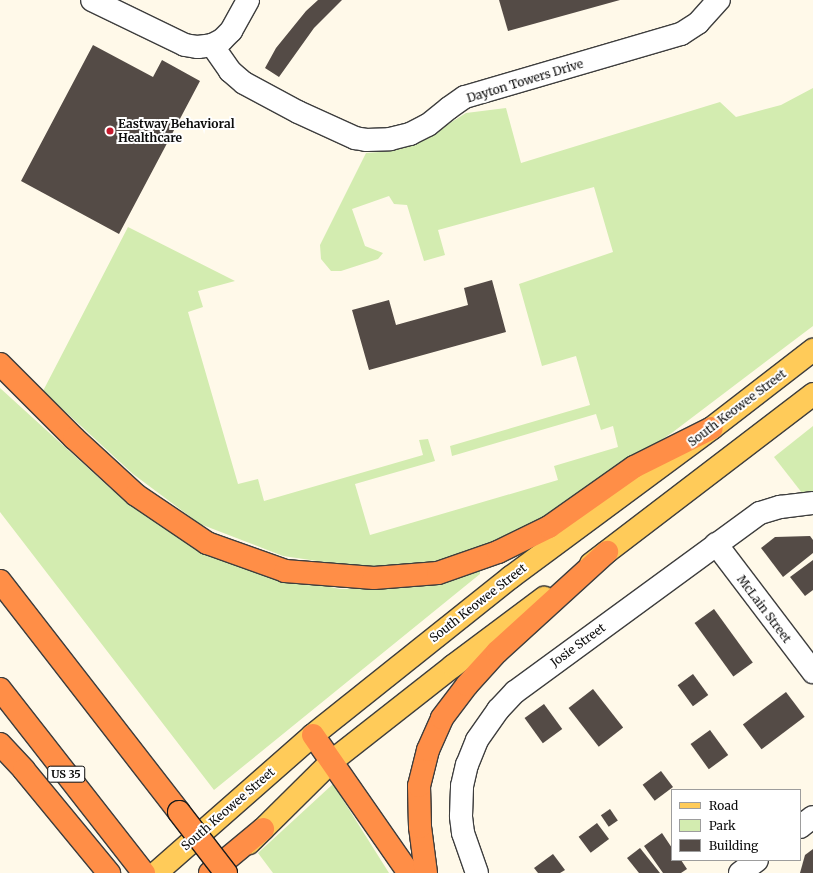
<!DOCTYPE html>
<style>
body{margin:0}
#map{position:relative;width:813px;height:873px;overflow:hidden;background:#fff9e9;font-family:Merriweather,serif}
div>[style]{position:absolute}
[style*='--x']{left:calc(var(--x)*1px);top:calc(var(--y)*1px);width:calc(var(--w)*1px);rotate:calc(var(--a)*1deg)}
.green>*{inset:0;background:#d3ecb0}
.building>*{inset:0;background:#544b46;transform-origin:0 0}
.roads{filter:drop-shadow(1px 0 #3e3e3e) drop-shadow(-1px 0 #3e3e3e) drop-shadow(0 1px #3e3e3e) drop-shadow(0 -1px #3e3e3e)}
.minor>*{height:22px;margin:-11px;padding:0 11px;transform-origin:11px;border-radius:11px;background:#fff}
.primary>*{height:22px;margin:-11px;padding:0 11px;transform-origin:11px;border-radius:11px;background:#ffcb59}
.motorway>*{height:22px;margin:-11px;padding:0 11px;transform-origin:11px;border-radius:11px;background:#ff8e47}
.bridges{filter:drop-shadow(1px 0 #1c1c1c) drop-shadow(-1px 0 #1c1c1c) drop-shadow(0 1px #1c1c1c) drop-shadow(0 -1px #1c1c1c)}
.motorway-bridge>*{height:22px;margin:-11px;padding:0 11px;transform-origin:11px;border-radius:11px;background:#ff8e47}
.dots>*{width:11px;height:11px;translate:-50% -50%;box-sizing:border-box;border:2px solid #fff;border-radius:50%}
span{translate:-50% -50%;white-space:nowrap;text-align:center;line-height:1.15;-webkit-text-stroke:4px #fff;paint-order:stroke}
.shield-label span{padding:1px 3px;background:#fff;border:1px solid;border-radius:3px;-webkit-text-stroke-width:0}
.shield-label{font-size:11px;color:#0b0b0b;font-weight:700}
.street-label{font-size:12px;color:#0b0b0b}
.poi-label{font-size:12px;color:#0b0b0b;font-weight:700}
.left{translate:0 -50%;text-align:left}
.legend{position:absolute;left:671px;top:789px;width:130px;height:72px;box-sizing:border-box;background:#fff;border:1px solid #9d9d9d;margin:0;padding:5px 7px;list-style:none;font-size:12px;color:#0b0b0b}
.legend li{display:flex;align-items:center;gap:8px;height:20px}
.legend b{width:20px;border:1px solid #9d9d9d}
</style>
<div id="map">
<div class="green">
<i style="clip-path:polygon(813px 88px,813px 326px,673px 432px,548px 517px,487px 548px,423px 564px,359px 567px,283px 556px,200px 524px,133px 474px,43px 391px,128px 227px,235px 281px,198px 291px,203px 307px,188px 312px,238px 484px,258px 479px,264px 501px,423px 455px,419px 440px,428px 439px,435px 461px,355px 484px,370px 535px,558px 480px,554px 466px,618px 447px,613px 426px,601px 430px,596px 414px,452px 456px,450px 446px,590px 405px,576px 356px,542px 366px,519px 284px,613px 252px,594px 187px,438px 230px,445px 255px,424px 261px,407px 205px,394px 204px,389px 196px,352px 209px,365px 246px,383px 253px,378px 259px,341px 271px,331px 271px,321px 259px,320px 245px,366px 153px,380px 152px,423px 140px,466px 113px,506px 108px,521px 163px,720px 102px,736px 117px,781px 105px)"></i>
<i style="clip-path:polygon(0 388px,111px 489px,165px 529px,236px 564px,281px 577px,340px 589px,393px 588px,480px 569px,480px 574px,214px 790px,0 512px)"></i>
<i style="clip-path:polygon(813px 426px,813px 507px,774px 457px)"></i>
<i style="clip-path:polygon(333px 784px,389px 873px,273px 873px,258px 853px)"></i>
</div>
<div class="building">
<i style="clip-path:polygon(318px 0,342px 0,314px 28px,279px 77px,265px 68px,276px 48px,306px 11px)"></i>
<i style="clip-path:polygon(499px 0,620px 0,508px 31px)"></i>
<i style="clip-path:polygon(93px 45px,153px 77px,162px 60px,200px 81px,119px 234px,21px 181px)"></i>
<i style="clip-path:polygon(492px 280px,506px 332px,369px 370px,352px 310px,389px 300px,396px 325px,468px 305px,464px 288px)"></i>
<i style="clip-path:polygon(810px 536px,813px 540px,813px 553px,783px 577px,761px 548px,775px 537px)"></i>
<i style="clip-path:polygon(813px 560px,813px 590px,805px 596px,790px 577px)"></i>
<i style="left:714px;top:609px;width:66px;height:24px;rotate:54deg"></i>
<i style="left:693px;top:674px;width:26px;height:19px;rotate:54deg"></i>
<i style="left:593px;top:689px;width:49px;height:31px;rotate:52deg"></i>
<i style="left:786px;top:692px;width:31px;height:54px;rotate:53deg"></i>
<i style="left:544px;top:704px;width:31px;height:24px;rotate:54deg"></i>
<i style="left:710px;top:730px;width:31px;height:24px;rotate:54deg"></i>
<i style="left:661px;top:771px;width:20px;height:23px;rotate:53deg"></i>
<i style="left:610px;top:809px;width:14px;height:11px;rotate:56deg"></i>
<i style="left:597px;top:823px;width:20px;height:23px;rotate:53deg"></i>
<i style="clip-path:polygon(662px 833px,672px 848px,672px 860px,681px 860px,687px 869px,681px 873px,663px 873px,644px 846px)"></i>
<i style="clip-path:polygon(640px 848px,660px 873px,639px 873px,627px 858px)"></i>
<i style="clip-path:polygon(813px 849px,813px 873px,800px 873px,805px 855px)"></i>
<i style="clip-path:polygon(553px 854px,565px 870px,560px 873px,538px 873px,534px 868px)"></i>
</div>
<div class="roads">
<div class="minor">
<i style="--x:92;--y:0;--w:103;--a:25.8"></i>
<i style="--x:185;--y:45;--w:13;--a:9"></i>
<i style="--x:198;--y:47;--w:14;--a:-8"></i>
<i style="--x:212;--y:45;--w:11;--a:-27"></i>
<i style="--x:222;--y:40;--w:13;--a:-45"></i>
<i style="--x:231;--y:31;--w:35;--a:-61"></i>
<i style="--x:212;--y:45;--w:32;--a:55"></i>
<i style="--x:230;--y:71;--w:18;--a:41"></i>
<i style="--x:244;--y:83;--w:61;--a:28.2"></i>
<i style="--x:298;--y:112;--w:63;--a:24.5"></i>
<i style="--x:355;--y:138;--w:11;--a:10"></i>
<i style="--x:366;--y:140;--w:24;--a:-2"></i>
<i style="--x:390;--y:139;--w:21;--a:-14"></i>
<i style="--x:410;--y:134;--w:20;--a:-27"></i>
<i style="--x:428;--y:125;--w:27;--a:-39"></i>
<i style="--x:449;--y:108;--w:19;--a:-35"></i>
<i style="--x:465;--y:97;--w:225;--a:-16.3"></i>
<i style="--x:681;--y:34;--w:20;--a:-33"></i>
<i style="--x:698;--y:23;--w:31;--a:-48"></i>
<i style="--x:716;--y:544;--w:161;--a:52.8"></i>
<i style="--x:800;--y:827;--w:16;--a:-38"></i>
<i style="--x:477;--y:873;--w:42;--a:-109.3"></i>
<i style="--x:463;--y:833;--w:17;--a:-97"></i>
<i style="--x:461;--y:816;--w:30;--a:-88"></i>
<i style="--x:462;--y:786;--w:22;--a:-77"></i>
<i style="--x:467;--y:765;--w:27;--a:-68"></i>
<i style="--x:477;--y:740;--w:37;--a:-55"></i>
<i style="--x:498;--y:710;--w:25;--a:-47"></i>
<i style="--x:515;--y:692;--w:303;--a:-36.2"></i>
<i style="--x:760;--y:513;--w:21;--a:-17"></i>
<i style="--x:780;--y:507;--w:32;--a:-7"></i>
<i style="--x:740;--y:873;--w:21;--a:-37"></i>
</div>
<div class="primary">
<i style="--x:591;--y:564;--w:280;--a:-37.4"></i>
<i style="--x:249;--y:843;--w:117;--a:-44.7"></i>
<i style="--x:332;--y:761;--w:154;--a:-38.1"></i>
<i style="--x:453;--y:666;--w:114;--a:-36.8"></i>
<i style="--x:156;--y:873;--w:209;--a:-41.3"></i>
<i style="--x:313;--y:735;--w:253;--a:-38.6"></i>
<i style="--x:511;--y:577;--w:250;--a:-36.5"></i>
<i style="--x:712;--y:428;--w:128;--a:-37.7"></i>
</div>
<div class="motorway">
<i style="--x:0;--y:364;--w:105;--a:45"></i>
<i style="--x:74;--y:438;--w:84;--a:42.6"></i>
<i style="--x:136;--y:495;--w:86;--a:34.1"></i>
<i style="--x:207;--y:543;--w:83;--a:19.7"></i>
<i style="--x:285;--y:571;--w:89;--a:4.5"></i>
<i style="--x:374;--y:578;--w:64;--a:-4.5"></i>
<i style="--x:438;--y:573;--w:64;--a:-19.3"></i>
<i style="--x:498;--y:552;--w:57;--a:-26.1"></i>
<i style="--x:549;--y:527;--w:104;--a:-35.2"></i>
<i style="--x:634;--y:467;--w:87;--a:-26.6"></i>
<i style="--x:0;--y:581;--w:292;--a:52.2"></i>
<i style="--x:0;--y:689;--w:234;--a:52"></i>
<i style="--x:313;--y:735;--w:168;--a:55.2"></i>
<i style="--x:0;--y:744;--w:35;--a:47"></i>
<i style="--x:24;--y:770;--w:134;--a:50.5"></i>
<i style="--x:210;--y:873;--w:69;--a:-39.7"></i>
<i style="--x:426;--y:873;--w:46;--a:-97.4"></i>
<i style="--x:420;--y:827;--w:41;--a:-91.4"></i>
<i style="--x:419;--y:786;--w:37;--a:-76"></i>
<i style="--x:428;--y:750;--w:35;--a:-66"></i>
<i style="--x:442;--y:718;--w:41;--a:-52.9"></i>
<i style="--x:467;--y:685;--w:45;--a:-47.7"></i>
<i style="--x:497;--y:652;--w:149;--a:-42.3"></i>
</div>
</div>
<div class="bridges">
<div class="motorway-bridge">
<i style="--x:179;--y:812;--w:77;--a:52.4"></i>
</div>
</div>
<div class="dots">
<i style="left:110px;top:131px;background:#c41a2d"></i>
</div>
<div class="shield-label">
<span style="left:66px;top:774px">US 35</span>
</div>
<div class="street-label">
<span style="left:525px;top:81px;rotate:-17deg">Dayton Towers Drive</span>
<span style="left:737px;top:408px;rotate:-37deg">South Keowee Street</span>
<span style="left:478px;top:603px;rotate:-38deg">South Keowee Street</span>
<span style="left:764px;top:609px;rotate:53deg">McLain Street</span>
<span style="left:578px;top:645px;rotate:-36deg">Josie Street</span>
<span style="left:228px;top:809px;rotate:-41deg">South Keowee Street</span>
</div>
<div class="poi-label">
<span class="left" style="left:118px;top:131px">Eastway Behavioral<br>Healthcare</span>
</div>
<ul class="legend">
<li><b style="height:5px;background:#ffcb59"></b>Road</li>
<li><b style="height:11px;background:#d3ecb0"></b>Park</li>
<li><b style="height:11px;background:#544b46"></b>Building</li>
</ul>
</div>
